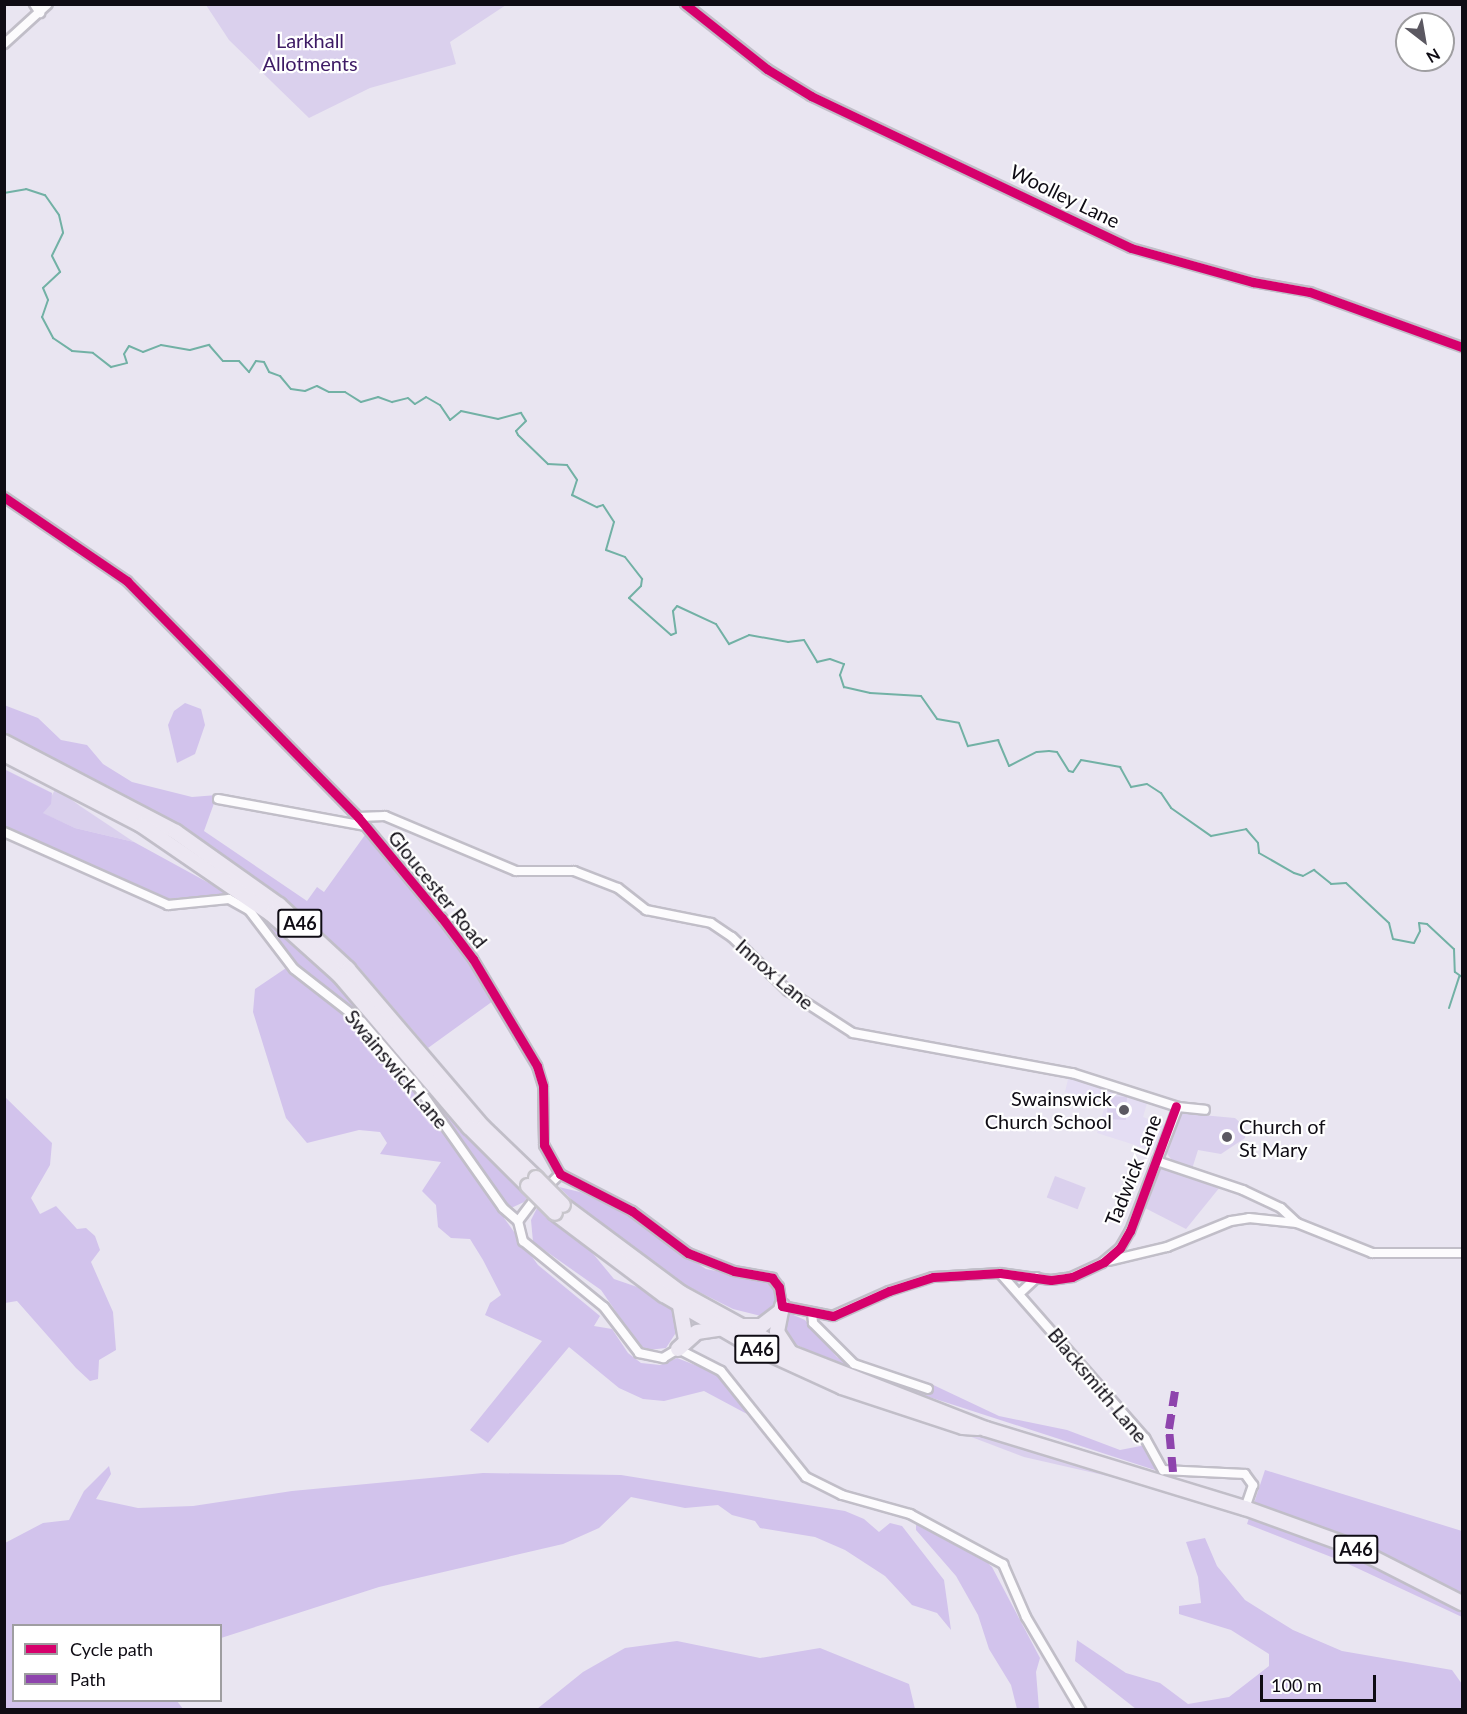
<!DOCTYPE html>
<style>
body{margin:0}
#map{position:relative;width:1467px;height:1714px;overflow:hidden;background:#e9e5f1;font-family:Lato,sans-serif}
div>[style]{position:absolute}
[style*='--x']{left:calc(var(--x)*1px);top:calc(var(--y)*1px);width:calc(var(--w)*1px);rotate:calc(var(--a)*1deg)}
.built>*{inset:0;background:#e4ddf3}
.green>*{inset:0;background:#dad0ed;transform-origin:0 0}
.forest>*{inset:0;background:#d2c3ec}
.stream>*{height:2px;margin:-1px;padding:0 1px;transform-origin:1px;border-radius:1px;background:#72b1a5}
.roads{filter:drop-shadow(2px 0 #c1bec8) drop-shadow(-2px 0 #c1bec8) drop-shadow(0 2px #c1bec8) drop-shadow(0 -2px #c1bec8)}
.minor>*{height:8px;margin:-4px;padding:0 4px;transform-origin:4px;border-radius:4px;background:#fcfbfd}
.trunk>*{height:14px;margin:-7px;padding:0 7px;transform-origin:7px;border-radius:7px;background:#ece7f2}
.bridges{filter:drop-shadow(2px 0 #c7c5cb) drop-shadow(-2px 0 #c7c5cb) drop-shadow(0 2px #c7c5cb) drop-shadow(0 -2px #c7c5cb)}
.trunk-bridge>*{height:14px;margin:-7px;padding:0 7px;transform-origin:7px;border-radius:7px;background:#ece7f2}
.quiet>*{height:8px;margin-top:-4px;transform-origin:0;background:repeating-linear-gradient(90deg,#8e44ad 0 15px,transparent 0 23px)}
.cycleway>*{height:9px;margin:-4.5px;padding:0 4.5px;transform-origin:4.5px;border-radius:4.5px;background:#d6006c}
.dots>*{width:16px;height:16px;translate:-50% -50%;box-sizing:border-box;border:3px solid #fff;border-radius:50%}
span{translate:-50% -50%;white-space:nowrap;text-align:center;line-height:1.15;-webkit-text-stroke:4.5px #fff;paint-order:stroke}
.shield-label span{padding:2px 4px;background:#fff;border:2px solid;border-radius:4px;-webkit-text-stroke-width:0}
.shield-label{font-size:18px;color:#0f0c14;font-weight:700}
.park-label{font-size:20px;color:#3e1b65}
.street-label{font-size:20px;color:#0f0c14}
.poi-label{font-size:20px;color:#0f0c14}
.right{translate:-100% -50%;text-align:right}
.left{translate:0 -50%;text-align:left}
.frame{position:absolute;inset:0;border:6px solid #0f0c14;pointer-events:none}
.legend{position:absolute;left:12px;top:1624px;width:210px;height:78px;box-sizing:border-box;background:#fff;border:2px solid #9f9ea1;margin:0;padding:8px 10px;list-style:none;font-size:18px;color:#0f0c14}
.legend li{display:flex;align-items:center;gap:12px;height:30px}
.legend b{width:30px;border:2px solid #9f9ea1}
.north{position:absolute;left:1395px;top:12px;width:60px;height:60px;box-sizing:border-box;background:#fff;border:2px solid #9f9ea1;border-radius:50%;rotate:149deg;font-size:16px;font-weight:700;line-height:24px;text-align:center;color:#0f0c14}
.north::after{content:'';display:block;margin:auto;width:21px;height:27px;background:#5b5861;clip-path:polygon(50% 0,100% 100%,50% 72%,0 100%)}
.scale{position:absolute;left:1260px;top:1675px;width:116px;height:27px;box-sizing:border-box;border:3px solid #0f0c14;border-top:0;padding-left:8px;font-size:18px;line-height:21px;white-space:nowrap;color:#0f0c14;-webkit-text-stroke:4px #fff;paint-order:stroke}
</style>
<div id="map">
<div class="built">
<i style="clip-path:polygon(1069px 1075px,1148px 1100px,1143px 1117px,1167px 1126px,1157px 1152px,1097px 1133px,1105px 1105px,1065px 1092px)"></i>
</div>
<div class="green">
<i style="clip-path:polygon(206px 5px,506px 5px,450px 42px,456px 64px,370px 88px,309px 118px,229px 40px)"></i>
<i style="clip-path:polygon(56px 788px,80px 806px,134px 842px,75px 828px,42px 813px)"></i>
<i style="left:1108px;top:1096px;width:19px;height:23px;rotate:3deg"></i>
<i style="clip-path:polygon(1179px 1113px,1235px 1118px,1245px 1127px,1245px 1138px,1221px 1154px,1198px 1150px,1192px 1169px,1174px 1163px,1165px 1151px)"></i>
<i style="clip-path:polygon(1160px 1167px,1220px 1187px,1186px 1229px,1143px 1207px)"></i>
<i style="left:1055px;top:1176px;width:33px;height:23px;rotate:21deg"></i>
<i style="clip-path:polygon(940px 1425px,1126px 1479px,1125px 1480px,1024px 1457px)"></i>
</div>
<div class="forest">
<i style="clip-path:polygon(185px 703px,201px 709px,205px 725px,195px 754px,177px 763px,168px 725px,174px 711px)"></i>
<i style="clip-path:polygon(4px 705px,38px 718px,61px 740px,87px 745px,103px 764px,132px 782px,192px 797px,217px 795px,204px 831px,307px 901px,317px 887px,324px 892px,365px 835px,453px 940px,493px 1001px,428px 1048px,358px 966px,306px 917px,303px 921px,110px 791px,5px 733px)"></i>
<i style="clip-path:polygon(4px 769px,52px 793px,51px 804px,43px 813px,75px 828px,134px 842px,229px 894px,163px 899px,79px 864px,5px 827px)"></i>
<i style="clip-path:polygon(254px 911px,366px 1011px,464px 1132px,529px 1195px,524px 1202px,505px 1211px,504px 1218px,538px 1265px,600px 1316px,594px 1326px,612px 1329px,628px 1353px,641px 1363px,660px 1365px,677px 1358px,713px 1372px,725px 1379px,747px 1414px,704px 1391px,664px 1401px,643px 1399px,619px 1388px,569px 1347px,488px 1443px,470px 1430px,542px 1341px,485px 1315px,490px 1303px,501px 1295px,483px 1260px,470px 1239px,451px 1238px,438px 1227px,436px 1205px,422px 1191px,441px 1162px,380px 1154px,387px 1143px,380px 1132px,359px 1130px,307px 1143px,286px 1118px,253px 1012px,255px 989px,292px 964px)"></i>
<i style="clip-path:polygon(4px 1096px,52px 1143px,50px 1165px,31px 1198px,40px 1214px,56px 1206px,77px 1229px,86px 1228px,95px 1236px,100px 1250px,91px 1262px,113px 1312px,116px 1350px,99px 1360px,98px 1379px,90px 1381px,76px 1368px,17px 1301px,5px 1303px)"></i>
<i style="clip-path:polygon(559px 1187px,580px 1192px,620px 1211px,706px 1269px,768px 1281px,774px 1286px,777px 1308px,765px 1317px,733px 1309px,685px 1285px,589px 1217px)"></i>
<i style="clip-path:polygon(539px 1204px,585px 1244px,614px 1279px,646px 1290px,677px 1314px,679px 1328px,666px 1348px,648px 1350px,639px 1345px,601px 1290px,533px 1242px,531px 1220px)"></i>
<i style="clip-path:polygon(789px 1313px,805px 1320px,837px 1357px,864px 1373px,927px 1393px,927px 1382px,999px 1416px,1067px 1430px,1120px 1450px,1146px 1445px,1161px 1472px,852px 1372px,787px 1340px,782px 1333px,782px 1320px)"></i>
<i style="clip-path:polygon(109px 1466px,111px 1474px,96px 1499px,138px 1508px,193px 1506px,292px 1491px,483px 1473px,621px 1475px,845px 1511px,864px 1519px,879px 1532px,890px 1523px,902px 1526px,944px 1580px,951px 1630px,937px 1613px,912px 1605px,885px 1576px,845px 1550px,815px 1537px,760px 1528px,755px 1521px,732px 1515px,718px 1505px,685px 1508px,631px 1497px,599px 1528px,563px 1544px,379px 1587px,221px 1638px,220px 1626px,14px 1626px,14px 1700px,177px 1701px,183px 1709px,5px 1709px,5px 1543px,43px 1523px,69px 1520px,84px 1491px)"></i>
<i style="clip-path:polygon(1265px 1470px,1462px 1531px,1462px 1617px,1344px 1562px,1247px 1524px)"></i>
<i style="clip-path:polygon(916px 1521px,976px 1552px,992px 1567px,1040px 1658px,1036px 1672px,1039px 1709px,1017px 1709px,1011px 1685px,989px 1649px,978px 1615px,956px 1576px,916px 1530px)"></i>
<i style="clip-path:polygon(1205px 1538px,1217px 1566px,1245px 1600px,1293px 1630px,1342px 1651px,1452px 1670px,1462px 1684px,1462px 1709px,1136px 1709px,1075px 1661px,1077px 1640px,1126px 1673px,1160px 1683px,1188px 1704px,1229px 1697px,1269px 1666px,1269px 1654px,1231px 1630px,1179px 1614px,1179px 1606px,1201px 1603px,1198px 1577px,1186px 1542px)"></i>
<i style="clip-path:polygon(677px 1641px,760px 1658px,820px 1648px,909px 1684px,915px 1709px,537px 1709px,583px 1672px,625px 1648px)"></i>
</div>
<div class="stream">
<i style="--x:4;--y:157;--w:11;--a:90"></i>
<i style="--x:4;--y:193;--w:22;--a:-10"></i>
<i style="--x:26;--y:189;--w:20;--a:18"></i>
<i style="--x:45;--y:195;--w:24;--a:55"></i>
<i style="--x:59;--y:215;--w:18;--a:77"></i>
<i style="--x:63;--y:233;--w:25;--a:116"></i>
<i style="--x:52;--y:256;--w:18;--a:63"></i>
<i style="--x:60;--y:272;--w:23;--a:137"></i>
<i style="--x:43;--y:288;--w:13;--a:67"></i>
<i style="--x:48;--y:300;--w:18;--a:109"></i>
<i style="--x:42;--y:317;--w:24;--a:62"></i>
<i style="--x:53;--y:338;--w:23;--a:34"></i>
<i style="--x:72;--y:351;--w:21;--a:5"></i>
<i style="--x:93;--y:353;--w:23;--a:38"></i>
<i style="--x:111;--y:367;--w:16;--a:-14"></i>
<i style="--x:127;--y:363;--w:9;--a:-108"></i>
<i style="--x:124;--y:354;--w:9;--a:-58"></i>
<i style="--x:129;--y:346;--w:15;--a:23"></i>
<i style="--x:143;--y:352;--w:19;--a:-21"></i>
<i style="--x:161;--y:345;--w:29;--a:10"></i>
<i style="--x:190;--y:350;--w:20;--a:-15"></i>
<i style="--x:209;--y:345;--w:21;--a:49"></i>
<i style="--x:223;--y:361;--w:16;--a:0"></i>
<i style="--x:239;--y:361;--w:15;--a:48"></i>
<i style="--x:249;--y:372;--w:13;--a:-58"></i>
<i style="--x:256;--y:361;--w:8;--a:7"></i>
<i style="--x:264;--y:362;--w:11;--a:63"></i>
<i style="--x:269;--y:372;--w:12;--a:20"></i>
<i style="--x:280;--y:376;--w:17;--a:50"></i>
<i style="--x:291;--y:389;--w:14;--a:8"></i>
<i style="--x:305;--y:391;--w:13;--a:-23"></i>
<i style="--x:317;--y:386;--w:13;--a:27"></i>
<i style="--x:329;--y:392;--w:16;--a:0"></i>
<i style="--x:345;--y:392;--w:19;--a:32"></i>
<i style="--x:361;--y:402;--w:18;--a:-16"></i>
<i style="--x:378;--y:397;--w:15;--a:20"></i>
<i style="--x:392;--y:402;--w:16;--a:-14"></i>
<i style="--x:408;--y:398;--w:9;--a:41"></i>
<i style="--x:415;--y:404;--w:13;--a:-32"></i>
<i style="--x:426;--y:397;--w:16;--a:30"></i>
<i style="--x:440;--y:405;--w:18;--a:56"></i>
<i style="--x:450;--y:420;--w:14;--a:-39"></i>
<i style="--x:461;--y:411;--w:38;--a:12"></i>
<i style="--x:498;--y:419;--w:24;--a:-15"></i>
<i style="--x:521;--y:413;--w:9;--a:58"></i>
<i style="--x:526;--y:421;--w:14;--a:135"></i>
<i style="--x:516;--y:431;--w:4;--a:63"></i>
<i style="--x:518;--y:435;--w:42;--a:44"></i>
<i style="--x:548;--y:464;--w:19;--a:3"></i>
<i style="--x:567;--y:465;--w:18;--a:56"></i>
<i style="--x:577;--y:480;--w:16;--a:108"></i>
<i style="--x:572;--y:495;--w:28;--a:26"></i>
<i style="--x:597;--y:507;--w:6;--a:-18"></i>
<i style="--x:603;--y:505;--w:20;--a:57"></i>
<i style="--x:614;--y:522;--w:29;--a:106"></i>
<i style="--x:606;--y:550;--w:20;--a:20"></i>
<i style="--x:625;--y:557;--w:28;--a:52"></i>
<i style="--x:642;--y:579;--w:7;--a:98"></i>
<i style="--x:641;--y:586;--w:17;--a:135"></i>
<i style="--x:629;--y:598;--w:56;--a:41.4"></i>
<i style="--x:671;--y:635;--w:5;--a:-22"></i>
<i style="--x:676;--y:633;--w:22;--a:-98"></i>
<i style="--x:673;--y:611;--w:6;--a:-51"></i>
<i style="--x:677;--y:606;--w:43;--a:24.8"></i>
<i style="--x:716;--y:624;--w:24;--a:57"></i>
<i style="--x:729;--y:644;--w:22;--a:-24"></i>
<i style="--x:749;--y:635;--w:40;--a:10"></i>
<i style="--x:788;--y:642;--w:16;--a:-7"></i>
<i style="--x:804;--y:640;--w:26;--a:59"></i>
<i style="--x:817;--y:662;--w:13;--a:-13"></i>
<i style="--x:830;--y:659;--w:15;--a:20"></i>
<i style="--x:844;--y:664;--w:12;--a:110"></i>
<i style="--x:840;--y:675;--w:13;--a:72"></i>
<i style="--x:844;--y:687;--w:27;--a:13"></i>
<i style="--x:870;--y:693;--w:51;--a:3.4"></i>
<i style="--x:921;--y:696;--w:28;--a:55"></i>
<i style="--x:937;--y:719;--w:22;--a:10"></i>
<i style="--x:959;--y:723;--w:25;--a:69"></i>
<i style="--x:968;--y:746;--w:31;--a:-11"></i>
<i style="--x:998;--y:740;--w:28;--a:67"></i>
<i style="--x:1009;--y:766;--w:31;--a:-27"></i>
<i style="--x:1037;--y:752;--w:12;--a:-5"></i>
<i style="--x:1049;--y:751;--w:8;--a:7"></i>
<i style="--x:1057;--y:752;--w:22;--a:58"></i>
<i style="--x:1069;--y:771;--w:4;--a:14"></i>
<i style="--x:1073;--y:772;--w:14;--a:-56"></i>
<i style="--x:1081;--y:760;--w:40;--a:10"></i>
<i style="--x:1120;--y:767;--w:23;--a:61"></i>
<i style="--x:1131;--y:787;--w:16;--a:-11"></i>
<i style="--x:1147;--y:784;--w:17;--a:33"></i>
<i style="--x:1161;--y:793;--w:18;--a:56"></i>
<i style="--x:1171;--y:808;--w:49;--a:35"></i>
<i style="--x:1211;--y:836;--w:36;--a:-11"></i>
<i style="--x:1246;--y:829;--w:18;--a:49"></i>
<i style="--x:1258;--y:843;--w:10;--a:84"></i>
<i style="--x:1259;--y:853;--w:40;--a:29.7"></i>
<i style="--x:1294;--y:873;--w:9;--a:18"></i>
<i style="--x:1303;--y:876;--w:13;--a:-29"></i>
<i style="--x:1314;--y:870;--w:22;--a:39"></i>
<i style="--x:1331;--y:884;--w:15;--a:-4"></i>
<i style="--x:1346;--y:883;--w:59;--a:42.9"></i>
<i style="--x:1389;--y:923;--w:16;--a:76"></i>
<i style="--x:1393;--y:939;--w:21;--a:11"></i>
<i style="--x:1414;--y:943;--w:13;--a:-63"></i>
<i style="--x:1420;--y:931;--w:8;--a:-97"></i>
<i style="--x:1419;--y:923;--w:8;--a:7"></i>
<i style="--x:1427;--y:924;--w:37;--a:43"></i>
<i style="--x:1454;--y:949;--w:23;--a:88"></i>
<i style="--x:1455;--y:972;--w:9;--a:36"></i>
<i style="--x:1449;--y:1008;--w:33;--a:-72"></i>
</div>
<div class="roads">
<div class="minor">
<i style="--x:34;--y:4;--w:11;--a:56"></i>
<i style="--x:685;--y:4;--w:105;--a:38.4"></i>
<i style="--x:767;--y:69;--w:52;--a:31.5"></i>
<i style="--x:811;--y:96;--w:354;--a:25.4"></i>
<i style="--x:1131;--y:248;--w:127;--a:15.6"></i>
<i style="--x:1253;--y:282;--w:58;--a:10"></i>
<i style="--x:1310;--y:292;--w:162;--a:19.9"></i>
<i style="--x:4;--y:44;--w:59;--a:-42.3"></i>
<i style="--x:4;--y:497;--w:149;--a:34.3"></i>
<i style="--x:127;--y:581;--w:330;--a:45.6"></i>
<i style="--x:358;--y:817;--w:131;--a:50.3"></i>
<i style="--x:442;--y:918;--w:51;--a:52.9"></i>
<i style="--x:473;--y:959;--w:125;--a:59.1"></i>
<i style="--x:537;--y:1066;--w:21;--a:73"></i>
<i style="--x:543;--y:1086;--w:59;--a:89"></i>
<i style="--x:544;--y:1145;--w:33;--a:61"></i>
<i style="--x:560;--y:1174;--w:81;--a:27.2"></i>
<i style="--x:632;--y:1211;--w:70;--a:36.9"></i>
<i style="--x:688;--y:1253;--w:49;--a:21.4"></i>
<i style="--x:734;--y:1271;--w:39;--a:10"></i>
<i style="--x:772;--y:1278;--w:11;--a:52"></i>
<i style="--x:779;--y:1287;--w:19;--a:81"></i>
<i style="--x:782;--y:1306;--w:52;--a:11.1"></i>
<i style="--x:833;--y:1316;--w:61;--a:-24.1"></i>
<i style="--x:889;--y:1291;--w:46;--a:-17.7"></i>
<i style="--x:933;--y:1277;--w:67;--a:-3.4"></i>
<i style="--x:1000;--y:1273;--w:51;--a:7.8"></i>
<i style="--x:1051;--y:1280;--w:21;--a:-8"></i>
<i style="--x:1072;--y:1277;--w:33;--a:-25"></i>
<i style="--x:1102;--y:1263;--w:23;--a:-40"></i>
<i style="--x:1120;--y:1248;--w:20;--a:-60"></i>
<i style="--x:1130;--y:1231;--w:133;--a:-68.8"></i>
<i style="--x:218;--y:799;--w:149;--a:10.4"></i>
<i style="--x:358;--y:817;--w:27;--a:-2"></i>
<i style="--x:385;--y:816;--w:142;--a:22.8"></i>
<i style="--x:516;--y:871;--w:58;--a:0"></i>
<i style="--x:574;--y:871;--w:47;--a:21.1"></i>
<i style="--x:618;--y:888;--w:36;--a:38"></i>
<i style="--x:646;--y:910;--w:66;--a:11.3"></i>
<i style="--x:711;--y:923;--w:25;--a:34"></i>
<i style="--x:732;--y:937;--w:78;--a:44"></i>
<i style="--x:788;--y:991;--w:77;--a:32.9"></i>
<i style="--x:853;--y:1033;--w:223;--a:10.4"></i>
<i style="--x:1072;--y:1073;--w:111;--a:17.8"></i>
<i style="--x:1178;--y:1107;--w:27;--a:6"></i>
<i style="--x:4;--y:832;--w:180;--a:24"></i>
<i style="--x:168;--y:905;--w:61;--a:-5.6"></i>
<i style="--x:229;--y:899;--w:23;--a:29"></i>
<i style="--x:249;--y:910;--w:74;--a:52.7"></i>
<i style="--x:294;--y:969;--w:86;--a:37.9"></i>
<i style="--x:362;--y:1022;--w:84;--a:49.3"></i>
<i style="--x:417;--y:1086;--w:149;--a:54.8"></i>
<i style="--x:503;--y:1208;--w:20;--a:41"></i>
<i style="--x:551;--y:1183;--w:13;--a:-45"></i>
<i style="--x:534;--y:1200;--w:26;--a:127"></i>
<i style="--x:518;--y:1221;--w:21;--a:76"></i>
<i style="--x:523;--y:1241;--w:104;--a:39.2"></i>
<i style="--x:604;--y:1307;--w:58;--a:52.7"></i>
<i style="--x:639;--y:1353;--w:25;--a:12"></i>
<i style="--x:663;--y:1358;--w:17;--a:-31"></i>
<i style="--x:678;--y:1349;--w:48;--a:27.1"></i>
<i style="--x:721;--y:1371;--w:136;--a:51.3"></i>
<i style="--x:806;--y:1477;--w:40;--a:26.6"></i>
<i style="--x:842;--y:1495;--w:71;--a:15.6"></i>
<i style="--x:910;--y:1514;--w:106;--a:28.3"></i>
<i style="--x:1003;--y:1564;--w:58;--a:66.5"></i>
<i style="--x:1026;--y:1617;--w:108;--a:59.4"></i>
<i style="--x:1297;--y:1223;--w:81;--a:21.8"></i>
<i style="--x:1372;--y:1253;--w:90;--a:0"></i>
<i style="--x:1108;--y:1261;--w:61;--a:-13.3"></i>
<i style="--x:1167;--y:1247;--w:69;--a:-22.1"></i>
<i style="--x:1231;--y:1221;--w:18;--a:-9"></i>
<i style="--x:1249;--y:1218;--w:48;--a:5.9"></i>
<i style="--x:1297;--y:1223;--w:22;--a:-137"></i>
<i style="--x:1281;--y:1208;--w:42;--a:-154.7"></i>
<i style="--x:1243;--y:1190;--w:91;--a:-161.4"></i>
<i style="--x:1000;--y:1273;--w:220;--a:48.7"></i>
<i style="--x:1145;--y:1438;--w:37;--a:61"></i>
<i style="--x:1163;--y:1470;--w:82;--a:2.8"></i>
<i style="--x:1245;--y:1474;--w:14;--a:54"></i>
<i style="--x:1253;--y:1485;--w:24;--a:109"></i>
<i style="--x:1020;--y:1293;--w:23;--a:-43"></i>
<i style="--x:812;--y:1313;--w:10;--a:84"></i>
<i style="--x:813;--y:1323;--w:58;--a:45"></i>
<i style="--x:854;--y:1364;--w:78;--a:18.7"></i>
</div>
<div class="trunk">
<i style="--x:4;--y:742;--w:194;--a:27.6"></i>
<i style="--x:176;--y:832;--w:126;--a:35.3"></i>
<i style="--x:279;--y:905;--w:94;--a:42.8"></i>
<i style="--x:348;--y:969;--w:208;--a:49.5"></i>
<i style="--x:483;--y:1127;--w:74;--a:43.9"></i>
<i style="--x:4;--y:754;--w:154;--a:27.4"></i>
<i style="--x:141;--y:825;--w:158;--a:34.4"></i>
<i style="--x:271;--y:914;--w:93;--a:41.9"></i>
<i style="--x:340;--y:976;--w:199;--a:49.5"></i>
<i style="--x:469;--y:1127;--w:83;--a:45"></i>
<i style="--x:563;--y:1205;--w:147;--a:36.7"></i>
<i style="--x:681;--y:1293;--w:125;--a:28.6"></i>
<i style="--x:791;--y:1353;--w:209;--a:21.3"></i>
<i style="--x:986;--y:1429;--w:271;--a:17"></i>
<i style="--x:1245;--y:1508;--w:112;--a:19.9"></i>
<i style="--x:1350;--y:1546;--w:126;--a:27"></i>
<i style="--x:555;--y:1213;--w:136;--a:37"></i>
<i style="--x:664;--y:1295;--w:99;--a:30.2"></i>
<i style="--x:750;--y:1345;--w:101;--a:24.5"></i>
<i style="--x:842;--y:1387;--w:127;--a:18.3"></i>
<i style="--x:963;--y:1427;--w:15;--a:4"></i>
<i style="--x:680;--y:1306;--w:34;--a:80"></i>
<i style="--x:782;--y:1306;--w:26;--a:101"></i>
<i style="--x:777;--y:1332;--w:24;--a:57"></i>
<i style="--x:743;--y:1326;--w:18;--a:0"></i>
<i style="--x:761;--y:1326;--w:25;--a:-37"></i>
<i style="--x:678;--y:1349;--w:25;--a:-42"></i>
<i style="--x:697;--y:1332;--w:22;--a:-8"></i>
</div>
</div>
<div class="bridges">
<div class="trunk-bridge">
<i style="--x:536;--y:1178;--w:38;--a:45"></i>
<i style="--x:528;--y:1186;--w:38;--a:45"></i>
</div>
</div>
<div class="quiet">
<i style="--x:1173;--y:1472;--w:43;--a:-95.3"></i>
<i style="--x:1169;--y:1429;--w:38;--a:-81"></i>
</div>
<div class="cycleway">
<i style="--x:685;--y:4;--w:105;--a:38.4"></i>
<i style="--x:767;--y:69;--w:52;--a:31.5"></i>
<i style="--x:811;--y:96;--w:354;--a:25.4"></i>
<i style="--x:1131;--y:248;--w:127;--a:15.6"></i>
<i style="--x:1253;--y:282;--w:58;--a:10"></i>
<i style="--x:1310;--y:292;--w:162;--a:19.9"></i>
<i style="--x:4;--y:497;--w:149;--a:34.3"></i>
<i style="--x:127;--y:581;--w:330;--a:45.6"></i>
<i style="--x:358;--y:817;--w:131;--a:50.3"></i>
<i style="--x:442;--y:918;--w:51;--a:52.9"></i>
<i style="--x:473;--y:959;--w:125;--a:59.1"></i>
<i style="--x:537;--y:1066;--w:21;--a:73"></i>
<i style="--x:543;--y:1086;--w:59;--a:89"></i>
<i style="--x:544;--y:1145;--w:33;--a:61"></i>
<i style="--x:560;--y:1174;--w:81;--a:27.2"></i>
<i style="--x:632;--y:1211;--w:70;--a:36.9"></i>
<i style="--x:688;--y:1253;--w:49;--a:21.4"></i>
<i style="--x:734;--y:1271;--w:39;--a:10"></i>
<i style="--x:772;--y:1278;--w:11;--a:52"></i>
<i style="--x:779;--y:1287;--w:19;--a:81"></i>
<i style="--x:782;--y:1306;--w:52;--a:11.1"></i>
<i style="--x:833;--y:1316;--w:61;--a:-24.1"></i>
<i style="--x:889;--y:1291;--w:46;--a:-17.7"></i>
<i style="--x:933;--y:1277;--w:67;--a:-3.4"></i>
<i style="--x:1000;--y:1273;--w:51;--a:7.8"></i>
<i style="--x:1051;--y:1280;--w:21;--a:-8"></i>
<i style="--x:1072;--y:1277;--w:35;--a:-25"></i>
<i style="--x:1104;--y:1262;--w:21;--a:-41"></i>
<i style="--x:1120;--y:1248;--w:20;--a:-60"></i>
<i style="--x:1130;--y:1231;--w:133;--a:-69.8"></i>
</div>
<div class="dots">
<i style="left:1124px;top:1110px;background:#5b5861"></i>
<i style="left:1227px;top:1137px;background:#5b5861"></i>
</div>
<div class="shield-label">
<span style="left:300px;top:923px">A46</span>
<span style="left:757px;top:1349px">A46</span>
<span style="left:1356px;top:1549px">A46</span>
</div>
<div class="park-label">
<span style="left:310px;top:52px">Larkhall<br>Allotments</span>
</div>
<div class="street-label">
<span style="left:1065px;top:196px;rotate:26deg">Woolley Lane</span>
<span style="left:438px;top:889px;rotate:51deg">Gloucester Road</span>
<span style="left:775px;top:974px;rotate:41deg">Innox Lane</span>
<span style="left:397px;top:1069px;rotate:50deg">Swainswick Lane</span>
<span style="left:1133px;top:1170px;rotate:-68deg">Tadwick Lane</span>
<span style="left:1098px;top:1385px;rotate:50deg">Blacksmith Lane</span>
</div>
<div class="poi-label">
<span class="right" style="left:1112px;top:1110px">Swainswick<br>Church School</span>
<span class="left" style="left:1239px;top:1138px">Church of<br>St Mary</span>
</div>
<div class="frame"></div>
<ul class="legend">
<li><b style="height:8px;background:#d6006c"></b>Cycle path</li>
<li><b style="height:8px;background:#8e44ad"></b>Path</li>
</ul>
<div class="north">N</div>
<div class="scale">100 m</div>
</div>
